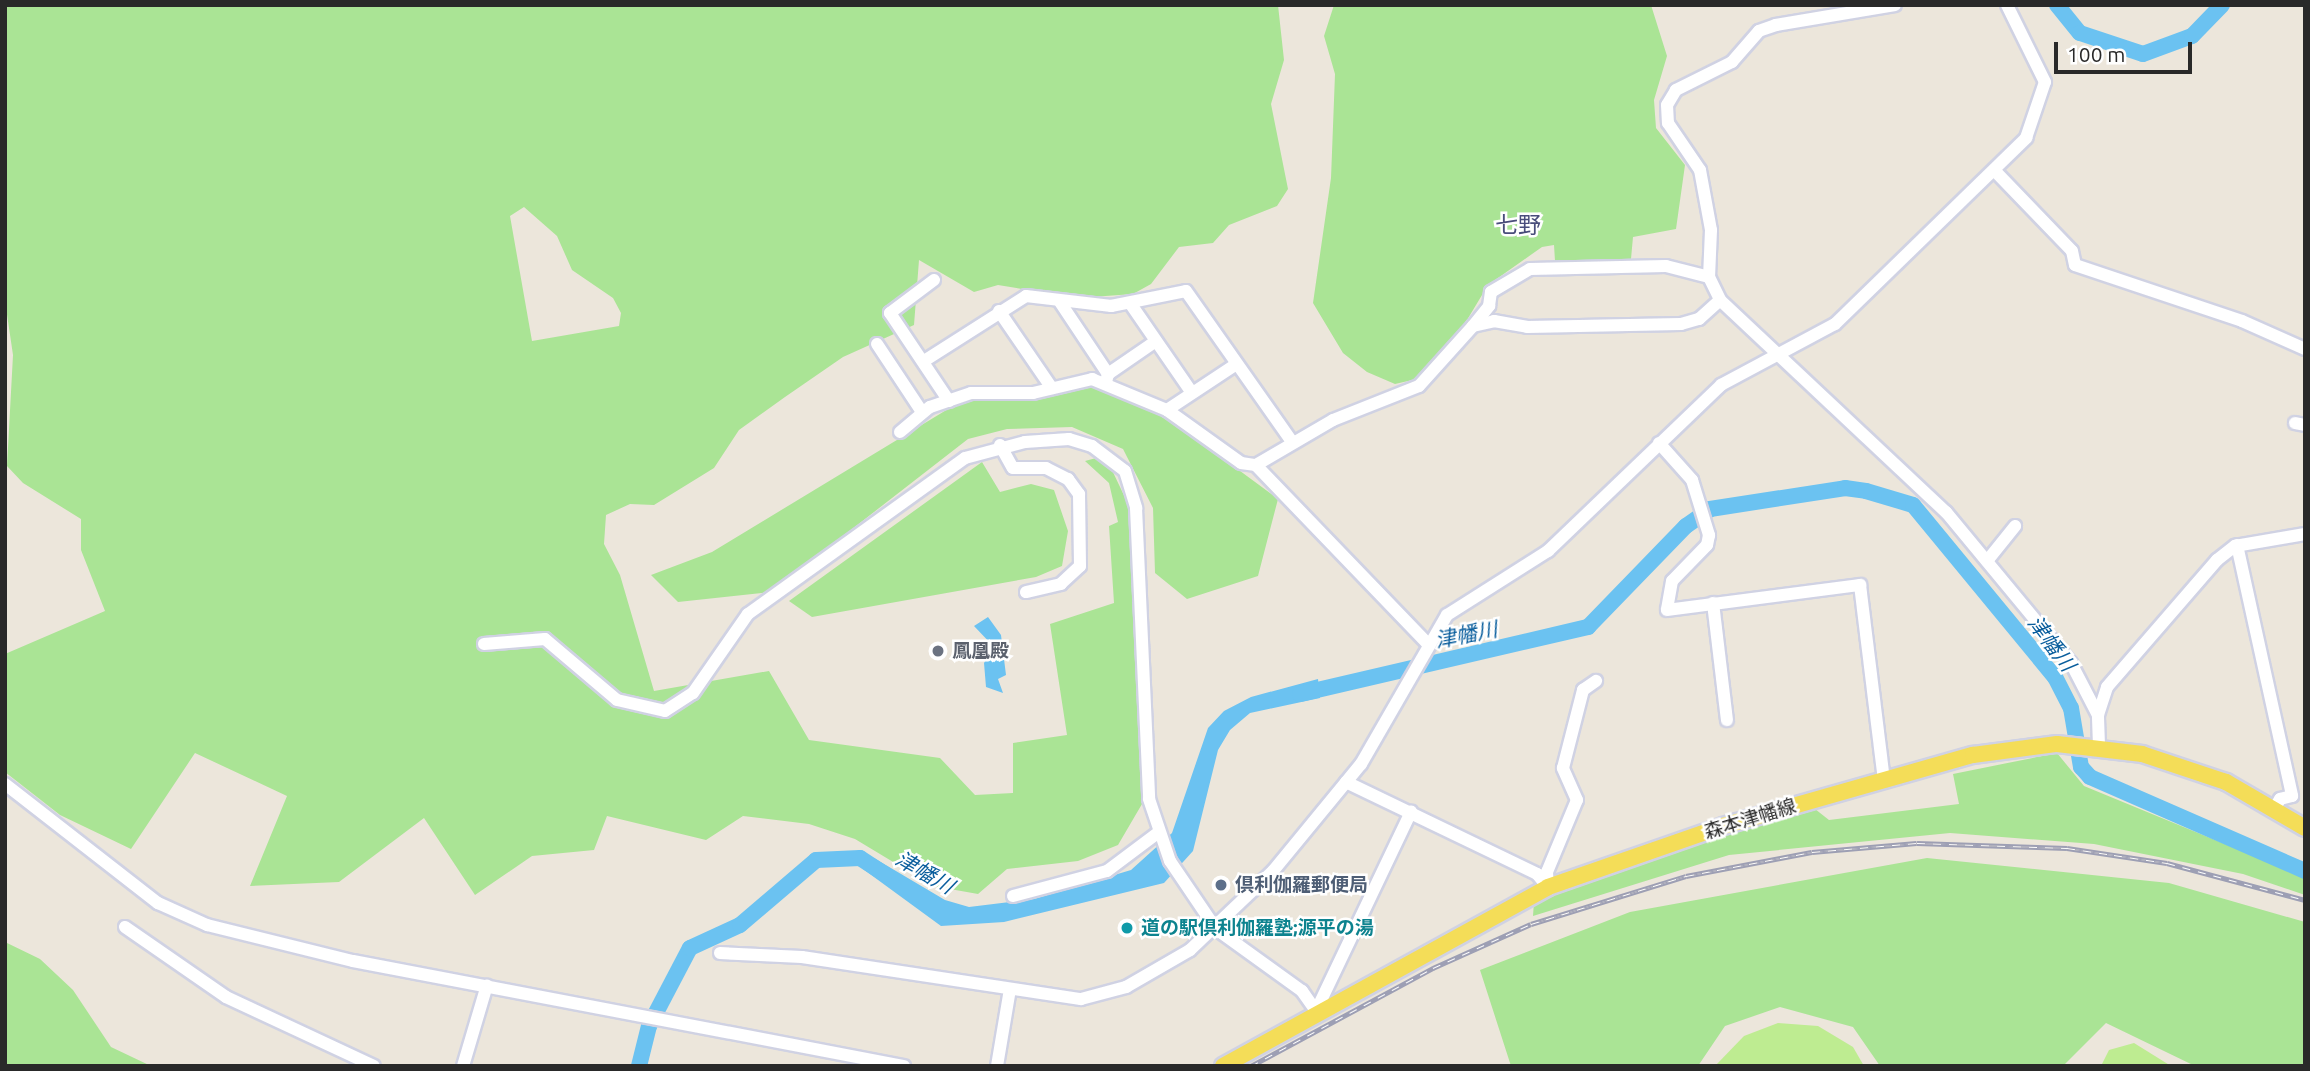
<!DOCTYPE html>
<meta charset="utf-8">
<style>
body{margin:0}
#map{position:relative;width:2310px;height:1071px;overflow:hidden;background:#ece6db;font-family:Ubuntu,"Noto Sans JP",sans-serif}
div>[style]{position:absolute}
[style*='--x']{left:calc(var(--x)*1px);top:calc(var(--y)*1px);width:calc(var(--w)*1px);rotate:calc(var(--a)*1deg)}
.green>*{inset:0;background:#aae495}
.pitch>*{inset:0;background:#beec91}
.water>*{inset:0;background:#6bc2f1}
.river>*{height:16px;margin:-8px;padding:0 8px;transform-origin:8px;border-radius:8px;background:#6bc2f1}
.roads{filter:drop-shadow(2px 0 #d0d2e3) drop-shadow(-2px 0 #d0d2e3) drop-shadow(0 2px #d0d2e3) drop-shadow(0 -2px #d0d2e3)}
.minor>*{height:12px;margin:-6px;padding:0 6px;transform-origin:6px;border-radius:6px;background:#fff}
.major>*{height:16px;margin:-8px;padding:0 8px;transform-origin:8px;border-radius:8px;background:#f4dd58}
.rail>*{height:5px;margin-top:-2.5px;transform-origin:0;background:repeating-linear-gradient(90deg,#fff 0 8px,#9d9fb4 0 16px);box-sizing:border-box;border-block:2px solid #9d9fb4}
.dots>*{width:19px;height:19px;translate:-50% -50%;box-sizing:border-box;border:4px solid #fff;border-radius:50%}
span{translate:-50% -50%;white-space:nowrap;text-align:center;line-height:1.15;-webkit-text-stroke:5px #fff;paint-order:stroke}
.worship-label{font-size:19px;color:#5b616d;font-weight:700}
.left{translate:0 -50%;text-align:left}
.street-label{font-size:19px;color:#292929}
.service-label{font-size:19px;color:#4e5e75;font-weight:700}
.culture-label{font-size:19px;color:#0d838f;font-weight:700}
.water-label{font-size:21px;color:#0a5e9d;font-style:italic}
.quarter-label{font-size:23px;color:#494d7b}
.frame{position:absolute;inset:0;border:7px solid #292929;pointer-events:none}
.scale{position:absolute;left:2054px;top:42px;width:138px;height:32px;box-sizing:border-box;border:4px solid #292929;border-top:0;padding-left:9px;font-size:21px;line-height:24px;white-space:nowrap;color:#292929;-webkit-text-stroke:5px #fff;paint-order:stroke}
</style>
<div id="map">
<div class="green">
<i style="clip-path:polygon(evenodd,5px 5px,1278px 5px,1284px 60px,1271px 104px,1288px 189px,1277px 206px,1229px 225px,1213px 243px,1179px 247px,1151px 284px,1133px 294px,1078px 298px,998px 285px,974px 292px,919px 260px,914px 325px,843px 357px,785px 397px,739px 430px,714px 468px,654px 505px,630px 504px,606px 515px,604px 544px,620px 575px,654px 691px,769px 671px,809px 740px,940px 758px,975px 795px,1013px 793px,1013px 743px,1067px 735px,1050px 624px,1114px 603px,1109px 526px,1118px 522px,1109px 483px,1085px 461px,1096px 458px,1111px 468px,1130px 508px,1142px 804px,1118px 845px,1078px 861px,1007px 869px,978px 894px,933px 886px,855px 839px,809px 824px,743px 816px,706px 840px,607px 816px,594px 850px,532px 856px,475px 895px,424px 818px,339px 882px,250px 886px,287px 796px,195px 753px,131px 849px,60px 815px,5px 772px,5px 654px,105px 611px,81px 550px,81px 519px,23px 483px,7px 466px,13px 355px,5px 301px,5px 5px,524px 207px,557px 236px,572px 270px,613px 298px,621px 313px,619px 326px,532px 341px,510px 216px,524px 207px)"></i>
<i style="clip-path:polygon(1334px 5px,1651px 5px,1667px 56px,1654px 100px,1656px 128px,1685px 165px,1676px 229px,1633px 237px,1631px 259px,1555px 261px,1554px 245px,1542px 247px,1488px 285px,1452px 345px,1421px 378px,1395px 384px,1367px 372px,1343px 353px,1313px 303px,1331px 178px,1335px 74px,1324px 36px)"></i>
<i style="clip-path:polygon(1099px 384px,1175px 423px,1278px 499px,1258px 576px,1187px 599px,1155px 573px,1153px 508px,1123px 449px,1072px 427px,1007px 429px,968px 439px,771px 592px,678px 602px,651px 575px,712px 552px,953px 406px,989px 395px,1034px 400px)"></i>
<i style="clip-path:polygon(982px 462px,1000px 492px,1031px 484px,1054px 490px,1068px 531px,1062px 566px,1036px 577px,812px 617px,789px 601px)"></i>
<i style="clip-path:polygon(2057px 753px,2084px 786px,2305px 877px,2305px 895px,2243px 874px,2094px 844px,1950px 833px,1729px 855px,1533px 916px,1534px 901px,1652px 857px,1815px 809px,1829px 820px,1959px 804px,1953px 774px)"></i>
<i style="clip-path:polygon(1927px 858px,2169px 883px,2305px 922px,2305px 1066px,2195px 1066px,2106px 1023px,2063px 1066px,1880px 1066px,1853px 1027px,1780px 1007px,1725px 1026px,1698px 1066px,1511px 1066px,1480px 970px,1630px 912px)"></i>
<i style="clip-path:polygon(5px 942px,40px 959px,73px 990px,111px 1047px,151px 1066px,5px 1066px)"></i>
</div>
<div class="pitch">
<i style="clip-path:polygon(1778px 1023px,1818px 1026px,1853px 1047px,1864px 1066px,1715px 1066px,1744px 1036px)"></i>
<i style="clip-path:polygon(2134px 1043px,2171px 1066px,2101px 1066px,2109px 1050px)"></i>
</div>
<div class="water">
<i style="clip-path:polygon(988px 617px,1001px 635px,1006px 675px,998px 679px,1003px 693px,986px 687px,984px 663px,994px 647px,974px 626px)"></i>
<i style="clip-path:polygon(1318px 679px,1320px 698px,1250px 713px,1230px 730px,1218px 750px,1193px 851px,1164px 883px,1004px 922px,941px 926px,863px 869px,874px 858px,945px 900px,969px 907px,1034px 899px,1131px 870px,1172px 833px,1208px 728px,1224px 711px,1251px 697px)"></i>
</div>
<div class="river">
<i style="--x:2057;--y:5;--w:36;--a:51"></i>
<i style="--x:2080;--y:33;--w:66;--a:18.4"></i>
<i style="--x:2143;--y:54;--w:52;--a:-20.2"></i>
<i style="--x:2192;--y:36;--w:43;--a:-45.9"></i>
<i style="--x:1300;--y:694;--w:296;--a:-13.1"></i>
<i style="--x:1588;--y:627;--w:141;--a:-45.9"></i>
<i style="--x:1686;--y:526;--w:29;--a:-35"></i>
<i style="--x:1710;--y:509;--w:137;--a:-8.8"></i>
<i style="--x:1845;--y:488;--w:21;--a:8"></i>
<i style="--x:1866;--y:491;--w:49;--a:16.6"></i>
<i style="--x:1913;--y:505;--w:223;--a:50.5"></i>
<i style="--x:2055;--y:677;--w:35;--a:63"></i>
<i style="--x:2071;--y:708;--w:60;--a:80.4"></i>
<i style="--x:2081;--y:767;--w:13;--a:48"></i>
<i style="--x:2090;--y:777;--w:235;--a:23.6"></i>
<i style="--x:639;--y:1066;--w:41;--a:-76"></i>
<i style="--x:649;--y:1026;--w:88;--a:-62.3"></i>
<i style="--x:690;--y:948;--w:55;--a:-24.7"></i>
<i style="--x:740;--y:925;--w:100;--a:-40.5"></i>
<i style="--x:816;--y:860;--w:44;--a:-2.6"></i>
<i style="--x:860;--y:858;--w:30;--a:33"></i>
</div>
<div class="roads">
<div class="minor">
<i style="--x:1895;--y:5;--w:121;--a:170.5"></i>
<i style="--x:1776;--y:25;--w:18;--a:161"></i>
<i style="--x:1759;--y:31;--w:41;--a:131.1"></i>
<i style="--x:1732;--y:62;--w:63;--a:153.4"></i>
<i style="--x:1676;--y:90;--w:17;--a:121"></i>
<i style="--x:1667;--y:105;--w:18;--a:87"></i>
<i style="--x:1668;--y:123;--w:57;--a:55.8"></i>
<i style="--x:1700;--y:170;--w:61;--a:79.6"></i>
<i style="--x:1711;--y:230;--w:47;--a:92.4"></i>
<i style="--x:1709;--y:277;--w:25;--a:64"></i>
<i style="--x:1720;--y:300;--w:310;--a:43.2"></i>
<i style="--x:1946;--y:512;--w:196;--a:50.4"></i>
<i style="--x:2071;--y:663;--w:59;--a:62.6"></i>
<i style="--x:1994;--y:170;--w:112;--a:46.1"></i>
<i style="--x:2072;--y:251;--w:14;--a:78"></i>
<i style="--x:2075;--y:265;--w:176;--a:18.5"></i>
<i style="--x:2242;--y:321;--w:69;--a:24"></i>
<i style="--x:934;--y:280;--w:55;--a:143.1"></i>
<i style="--x:890;--y:313;--w:106;--a:56.2"></i>
<i style="--x:1060;--y:302;--w:87;--a:56.3"></i>
<i style="--x:1108;--y:374;--w:8;--a:104"></i>
<i style="--x:1130;--y:303;--w:109;--a:55.4"></i>
<i style="--x:999;--y:311;--w:92;--a:55.6"></i>
<i style="--x:1473;--y:326;--w:26;--a:-51"></i>
<i style="--x:1489;--y:306;--w:14;--a:-82"></i>
<i style="--x:1491;--y:292;--w:45;--a:-30.5"></i>
<i style="--x:1530;--y:269;--w:136;--a:-1.3"></i>
<i style="--x:1666;--y:266;--w:44;--a:14.3"></i>
<i style="--x:877;--y:344;--w:82;--a:56.5"></i>
<i style="--x:924;--y:361;--w:121;--a:-32.5"></i>
<i style="--x:1026;--y:296;--w:86;--a:6.7"></i>
<i style="--x:1111;--y:306;--w:76;--a:-11.3"></i>
<i style="--x:1186;--y:291;--w:184;--a:54.9"></i>
<i style="--x:1108;--y:374;--w:58;--a:-34.5"></i>
<i style="--x:1167;--y:410;--w:82;--a:-33.5"></i>
<i style="--x:2295;--y:423;--w:10;--a:11"></i>
<i style="--x:900;--y:432;--w:39;--a:-40"></i>
<i style="--x:930;--y:407;--w:43;--a:-18.9"></i>
<i style="--x:971;--y:393;--w:62;--a:0"></i>
<i style="--x:1033;--y:393;--w:61;--a:-13.3"></i>
<i style="--x:1092;--y:379;--w:81;--a:22.5"></i>
<i style="--x:1167;--y:410;--w:91;--a:35.6"></i>
<i style="--x:1241;--y:463;--w:15;--a:8"></i>
<i style="--x:1659;--y:443;--w:50;--a:48.3"></i>
<i style="--x:1692;--y:480;--w:58;--a:72.8"></i>
<i style="--x:1709;--y:535;--w:10;--a:101"></i>
<i style="--x:1707;--y:545;--w:50;--a:134.2"></i>
<i style="--x:1672;--y:581;--w:29;--a:100"></i>
<i style="--x:1667;--y:610;--w:195;--a:-7.4"></i>
<i style="--x:1860;--y:585;--w:196;--a:83"></i>
<i style="--x:1000;--y:445;--w:26;--a:61"></i>
<i style="--x:1013;--y:468;--w:33;--a:0"></i>
<i style="--x:1046;--y:468;--w:25;--a:27"></i>
<i style="--x:1068;--y:479;--w:19;--a:54"></i>
<i style="--x:1079;--y:494;--w:72;--a:89.2"></i>
<i style="--x:1080;--y:566;--w:26;--a:137"></i>
<i style="--x:1061;--y:584;--w:36;--a:167"></i>
<i style="--x:2237;--y:545;--w:257;--a:77.6"></i>
<i style="--x:2292;--y:796;--w:12;--a:166"></i>
<i style="--x:2280;--y:799;--w:13;--a:119"></i>
<i style="--x:1987;--y:561;--w:45;--a:-51.3"></i>
<i style="--x:1713;--y:603;--w:118;--a:83.2"></i>
<i style="--x:1427;--y:643;--w:247;--a:-133.9"></i>
<i style="--x:1256;--y:465;--w:89;--a:-30.3"></i>
<i style="--x:1333;--y:420;--w:92;--a:-21.6"></i>
<i style="--x:1419;--y:386;--w:81;--a:-48"></i>
<i style="--x:1473;--y:326;--w:22;--a:-13"></i>
<i style="--x:1494;--y:321;--w:34;--a:10"></i>
<i style="--x:1527;--y:327;--w:154;--a:-1.1"></i>
<i style="--x:1681;--y:324;--w:19;--a:-16"></i>
<i style="--x:1699;--y:319;--w:28;--a:-42"></i>
<i style="--x:484;--y:644;--w:61;--a:-4.7"></i>
<i style="--x:545;--y:639;--w:94;--a:40.3"></i>
<i style="--x:617;--y:700;--w:49;--a:12.9"></i>
<i style="--x:665;--y:711;--w:33;--a:-33"></i>
<i style="--x:693;--y:693;--w:96;--a:-55.2"></i>
<i style="--x:748;--y:614;--w:267;--a:-35.7"></i>
<i style="--x:965;--y:458;--w:62;--a:-14.9"></i>
<i style="--x:1025;--y:442;--w:44;--a:-3.9"></i>
<i style="--x:1069;--y:439;--w:24;--a:17"></i>
<i style="--x:1092;--y:446;--w:41;--a:37.1"></i>
<i style="--x:1125;--y:471;--w:39;--a:73"></i>
<i style="--x:1136;--y:508;--w:291;--a:87.4"></i>
<i style="--x:1149;--y:799;--w:65;--a:71.3"></i>
<i style="--x:1170;--y:861;--w:82;--a:55.9"></i>
<i style="--x:1216;--y:929;--w:106;--a:35.8"></i>
<i style="--x:1302;--y:991;--w:24;--a:55"></i>
<i style="--x:2099;--y:746;--w:31;--a:-92"></i>
<i style="--x:2098;--y:715;--w:29;--a:-72"></i>
<i style="--x:2107;--y:687;--w:168;--a:-49.1"></i>
<i style="--x:2217;--y:560;--w:23;--a:-38"></i>
<i style="--x:2235;--y:546;--w:71;--a:-9.7"></i>
<i style="--x:1346;--y:782;--w:212;--a:25.7"></i>
<i style="--x:1537;--y:874;--w:17;--a:50"></i>
<i style="--x:5;--y:784;--w:194;--a:37.9"></i>
<i style="--x:158;--y:903;--w:54;--a:24.2"></i>
<i style="--x:207;--y:925;--w:150;--a:13.9"></i>
<i style="--x:353;--y:961;--w:561;--a:10.79"></i>
<i style="--x:1548;--y:887;--w:15;--a:-94"></i>
<i style="--x:1547;--y:872;--w:78;--a:-67.4"></i>
<i style="--x:1577;--y:800;--w:35;--a:-114"></i>
<i style="--x:1563;--y:768;--w:81;--a:-75.6"></i>
<i style="--x:1583;--y:690;--w:16;--a:-35"></i>
<i style="--x:1013;--y:896;--w:97;--a:-14.9"></i>
<i style="--x:1107;--y:871;--w:65;--a:-36.9"></i>
<i style="--x:125;--y:927;--w:123;--a:34.7"></i>
<i style="--x:226;--y:997;--w:163;--a:25"></i>
<i style="--x:720;--y:953;--w:82;--a:2.8"></i>
<i style="--x:802;--y:957;--w:282;--a:8.6"></i>
<i style="--x:1081;--y:999;--w:47;--a:-14.9"></i>
<i style="--x:1126;--y:987;--w:74;--a:-30"></i>
<i style="--x:1190;--y:950;--w:115;--a:-43.6"></i>
<i style="--x:1273;--y:871;--w:139;--a:-50.6"></i>
<i style="--x:1361;--y:764;--w:172;--a:-60"></i>
<i style="--x:1447;--y:615;--w:120;--a:-32.4"></i>
<i style="--x:1548;--y:551;--w:240;--a:-43.8"></i>
<i style="--x:1721;--y:385;--w:129;--a:-28.2"></i>
<i style="--x:1835;--y:324;--w:267;--a:-44.2"></i>
<i style="--x:2026;--y:138;--w:59;--a:-71.3"></i>
<i style="--x:2045;--y:82;--w:86;--a:-116.3"></i>
<i style="--x:1316;--y:1011;--w:221;--a:-64.5"></i>
<i style="--x:463;--y:1066;--w:84;--a:-73.5"></i>
<i style="--x:997;--y:1066;--w:78;--a:-80.4"></i>
</div>
<div class="major">
<i style="--x:1223;--y:1066;--w:371;--a:-28.8"></i>
<i style="--x:1548;--y:887;--w:185;--a:-19.2"></i>
<i style="--x:1723;--y:826;--w:260;--a:-15.9"></i>
<i style="--x:1973;--y:755;--w:85;--a:-7.5"></i>
<i style="--x:2057;--y:744;--w:86;--a:6.7"></i>
<i style="--x:2142;--y:754;--w:89;--a:18.4"></i>
<i style="--x:2226;--y:782;--w:91;--a:30.2"></i>
</div>
</div>
<div class="rail">
<i style="--x:1251;--y:1066;--w:207;--a:-28.3"></i>
<i style="--x:1433;--y:968;--w:107;--a:-24.2"></i>
<i style="--x:1531;--y:924;--w:162;--a:-17.2"></i>
<i style="--x:1686;--y:876;--w:128;--a:-10.8"></i>
<i style="--x:1812;--y:852;--w:105;--a:-4.9"></i>
<i style="--x:1917;--y:843;--w:150;--a:1.9"></i>
<i style="--x:2067;--y:848;--w:101;--a:8.5"></i>
<i style="--x:2167;--y:863;--w:143;--a:15"></i>
</div>
<div class="dots">
<i style="left:938px;top:651px;background:#6b7280"></i>
<i style="left:1221px;top:885px;background:#5c6f8a"></i>
<i style="left:1127px;top:928px;background:#0f9aa8"></i>
</div>
<div class="worship-label">
<span class="left" style="left:952px;top:651px">鳳凰殿</span>
</div>
<div class="street-label">
<span style="left:1750px;top:819px;rotate:-17deg">森本津幡線</span>
</div>
<div class="service-label">
<span class="left" style="left:1235px;top:885px">倶利伽羅郵便局</span>
</div>
<div class="culture-label">
<span class="left" style="left:1141px;top:928px">道の駅倶利伽羅塾;源平の湯</span>
</div>
<div class="water-label">
<span style="left:1466px;top:634px;rotate:-11deg">津幡川</span>
<span style="left:2052px;top:643px;rotate:53deg">津幡川</span>
<span style="left:925px;top:872px;rotate:30deg">津幡川</span>
</div>
<div class="quarter-label">
<span style="left:1518px;top:225px">七野</span>
</div>
<div class="frame"></div>
<div class="scale">100 m</div>
</div>
